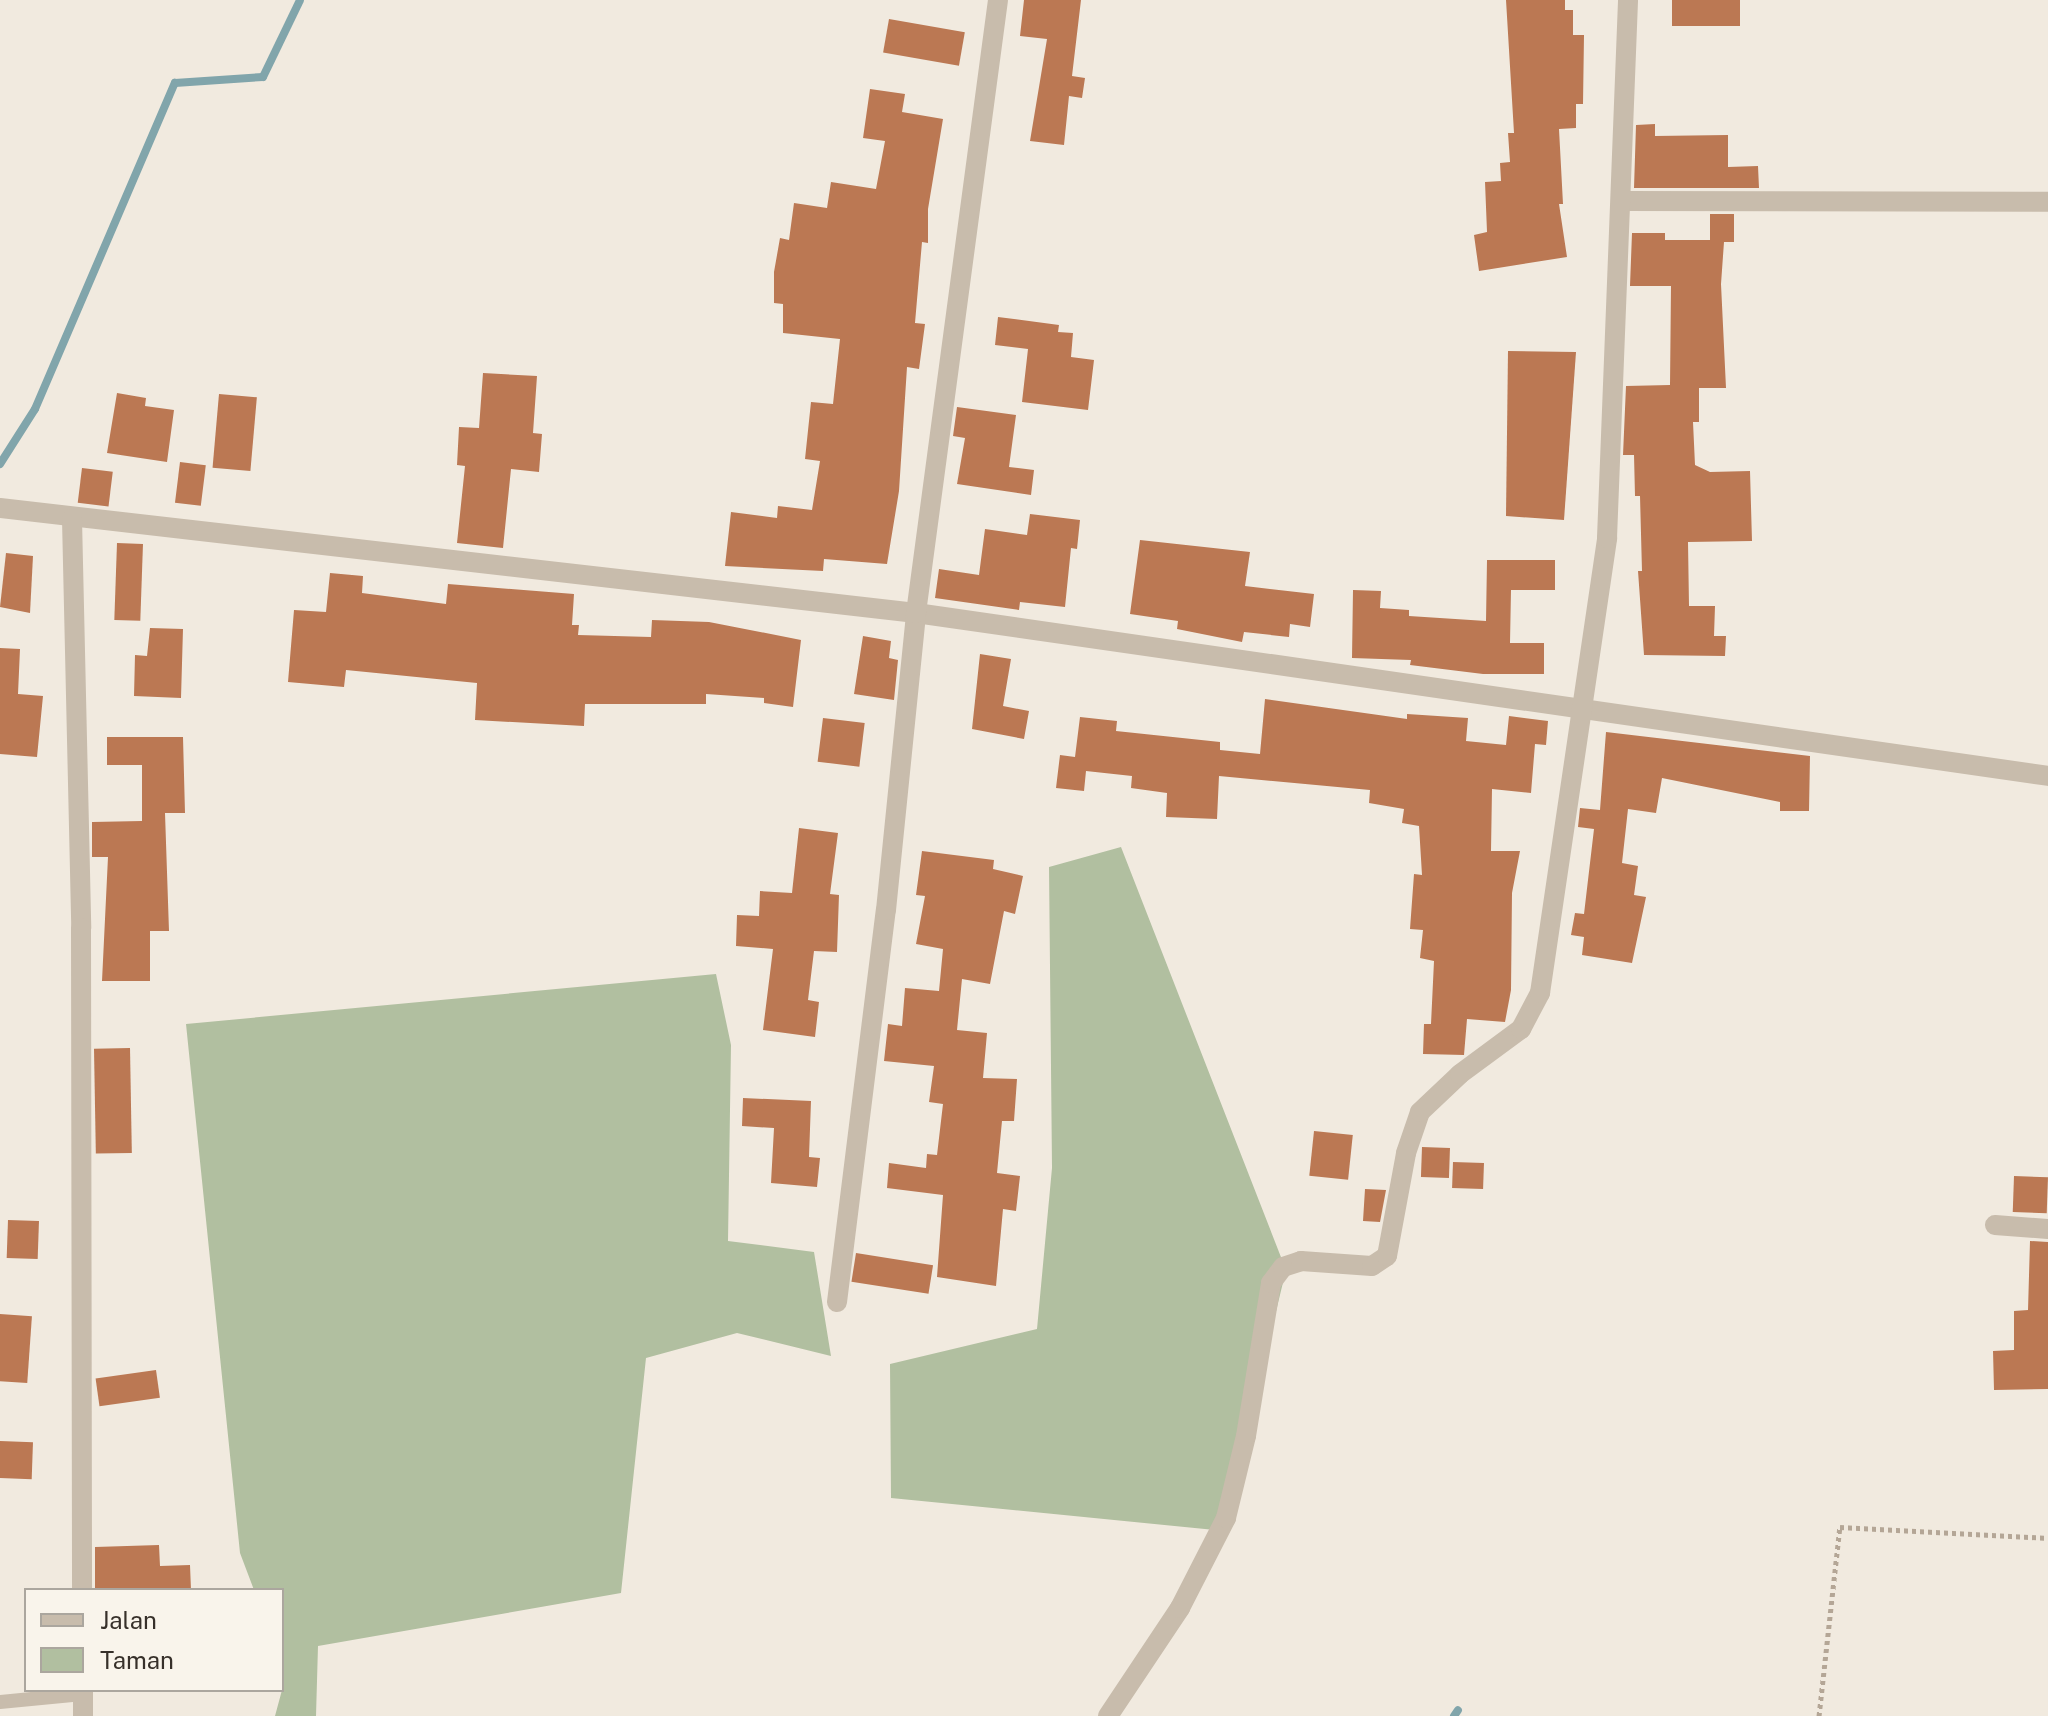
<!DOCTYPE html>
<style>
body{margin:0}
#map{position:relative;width:2048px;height:1716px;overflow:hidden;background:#f1eadf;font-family:"Public Sans",sans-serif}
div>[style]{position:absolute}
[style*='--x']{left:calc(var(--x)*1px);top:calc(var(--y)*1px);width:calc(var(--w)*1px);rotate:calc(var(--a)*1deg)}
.green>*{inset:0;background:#b1bfa0}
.stream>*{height:8px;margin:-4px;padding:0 4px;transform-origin:4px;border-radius:4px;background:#81a5ab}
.building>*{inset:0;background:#bb7853;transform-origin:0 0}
.path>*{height:5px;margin-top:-2.5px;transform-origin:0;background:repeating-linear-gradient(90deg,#b4a696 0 4px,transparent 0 8px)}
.service>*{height:14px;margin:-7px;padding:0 7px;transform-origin:7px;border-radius:7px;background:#c8bcac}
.minor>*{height:20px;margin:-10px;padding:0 10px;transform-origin:10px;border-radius:10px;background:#c8bcac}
span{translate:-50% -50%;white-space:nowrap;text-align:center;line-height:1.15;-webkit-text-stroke:6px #f9f4eb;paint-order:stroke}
.legend{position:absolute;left:24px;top:1588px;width:260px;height:104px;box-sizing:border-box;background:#f9f4eb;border:2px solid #aba69e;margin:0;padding:10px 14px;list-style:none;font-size:24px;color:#37302a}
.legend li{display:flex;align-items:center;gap:16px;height:40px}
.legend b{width:40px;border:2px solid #aba69e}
</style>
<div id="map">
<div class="green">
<i style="clip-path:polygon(1121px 847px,1286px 1270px,1244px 1444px,1215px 1530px,891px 1498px,890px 1364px,1037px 1329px,1052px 1168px,1049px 867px)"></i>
<i style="clip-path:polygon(716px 974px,731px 1045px,728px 1241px,814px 1252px,831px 1356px,737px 1333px,646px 1358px,621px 1593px,318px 1646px,316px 1716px,275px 1716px,282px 1690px,282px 1590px,254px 1590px,240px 1553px,186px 1024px)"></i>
</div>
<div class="stream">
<i style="--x:0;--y:464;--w:65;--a:-57.5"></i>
<i style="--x:35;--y:409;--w:355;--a:-66.8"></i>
<i style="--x:175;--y:83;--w:88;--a:-3.9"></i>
<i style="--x:263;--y:77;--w:85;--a:-64.3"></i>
<i style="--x:1454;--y:1716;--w:7;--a:-56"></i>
</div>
<div class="building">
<i style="clip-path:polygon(1024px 0,1081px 0,1072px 76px,1085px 78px,1082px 98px,1069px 96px,1064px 145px,1030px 141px,1047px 39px,1020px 36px)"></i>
<i style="clip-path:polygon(1506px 0,1565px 0,1565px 10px,1573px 10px,1573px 35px,1584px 35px,1583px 104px,1576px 104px,1576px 128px,1559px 129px,1563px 204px,1559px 204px,1567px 257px,1479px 271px,1474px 235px,1487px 232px,1485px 182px,1501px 181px,1500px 163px,1510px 162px,1508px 133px,1514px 133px)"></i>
<i style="left:1672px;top:0;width:68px;height:26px"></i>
<i style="left:889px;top:19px;width:77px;height:34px;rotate:10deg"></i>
<i style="clip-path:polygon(870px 89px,905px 94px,902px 112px,943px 119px,928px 209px,928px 243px,922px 242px,915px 323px,925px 324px,919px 369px,907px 367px,899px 491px,887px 564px,824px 559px,823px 571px,725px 566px,731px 512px,777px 518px,778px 506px,812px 510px,820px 461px,805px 459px,811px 402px,833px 404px,840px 339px,783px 333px,783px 304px,774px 303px,774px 272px,780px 238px,789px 240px,794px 203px,827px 208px,831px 182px,876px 189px,885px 141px,863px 138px)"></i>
<i style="clip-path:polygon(1655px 124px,1655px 136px,1728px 135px,1728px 167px,1758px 166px,1759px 188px,1634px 188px,1636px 125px)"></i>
<i style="clip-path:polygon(1710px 214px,1734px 214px,1734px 242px,1724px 242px,1721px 284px,1726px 388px,1699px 388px,1699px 422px,1693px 422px,1695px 465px,1710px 472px,1750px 471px,1752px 541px,1688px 542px,1689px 606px,1715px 606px,1714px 636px,1726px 636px,1725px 656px,1644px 655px,1638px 571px,1642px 571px,1640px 496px,1635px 496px,1634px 455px,1623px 455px,1626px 386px,1670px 385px,1671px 286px,1630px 286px,1632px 233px,1665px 233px,1665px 240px,1710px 240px)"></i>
<i style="clip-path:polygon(998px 317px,1059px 325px,1058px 332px,1073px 333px,1071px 357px,1094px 360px,1088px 410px,1022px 402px,1028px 349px,995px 345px)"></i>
<i style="clip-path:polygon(1508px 351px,1576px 352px,1564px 520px,1506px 516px)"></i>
<i style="clip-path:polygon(483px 373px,537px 376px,533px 433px,542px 434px,539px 472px,511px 469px,503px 548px,457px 543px,465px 466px,457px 465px,459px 427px,479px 428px)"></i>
<i style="clip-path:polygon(117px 393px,146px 398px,145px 406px,174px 410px,167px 462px,107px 453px)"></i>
<i style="left:219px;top:394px;width:38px;height:74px;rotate:5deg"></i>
<i style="clip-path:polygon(957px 407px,1016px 415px,1009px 467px,1034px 470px,1031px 495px,957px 484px,965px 438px,953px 436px)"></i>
<i style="left:180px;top:462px;width:26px;height:41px;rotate:7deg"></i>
<i style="left:82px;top:468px;width:31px;height:35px;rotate:7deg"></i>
<i style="clip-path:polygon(1030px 514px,1080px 520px,1077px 549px,1071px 548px,1065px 607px,1020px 602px,1019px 610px,935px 598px,939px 569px,979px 575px,985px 529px,1027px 535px)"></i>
<i style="clip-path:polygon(1140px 540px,1250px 552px,1245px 586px,1314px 594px,1310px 627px,1290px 624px,1289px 637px,1244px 632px,1242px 642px,1177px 629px,1178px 621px,1130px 614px)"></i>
<i style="left:117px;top:543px;width:26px;height:77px;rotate:2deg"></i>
<i style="clip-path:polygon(6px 553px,33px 556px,30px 613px,0 607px)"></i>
<i style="clip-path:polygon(1487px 560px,1555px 560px,1555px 590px,1511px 590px,1510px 643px,1544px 643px,1544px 674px,1483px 674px,1410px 665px,1411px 660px,1352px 658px,1353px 590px,1381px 591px,1380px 608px,1409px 610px,1409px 616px,1486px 621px)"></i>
<i style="clip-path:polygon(330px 573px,363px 576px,362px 593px,446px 604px,448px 584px,574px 594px,572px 625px,579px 625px,578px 635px,651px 637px,652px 620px,709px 622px,801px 640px,793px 707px,764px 703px,764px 698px,706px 694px,706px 704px,585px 704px,584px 726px,475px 720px,477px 683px,346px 670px,344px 687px,288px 682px,294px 610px,326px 612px)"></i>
<i style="clip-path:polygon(150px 628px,183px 629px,181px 698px,134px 696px,135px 655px,147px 656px)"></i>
<i style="clip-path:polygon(863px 636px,891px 641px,889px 658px,898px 660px,894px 700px,854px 694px)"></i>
<i style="clip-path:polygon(0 648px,20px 649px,18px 694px,43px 696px,37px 757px,0 754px)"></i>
<i style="clip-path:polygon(980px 654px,1011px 659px,1003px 706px,1029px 711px,1024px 739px,972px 729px)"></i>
<i style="clip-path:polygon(1265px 699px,1407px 719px,1407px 714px,1468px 718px,1466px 741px,1506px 745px,1509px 716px,1548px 721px,1546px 745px,1535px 744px,1531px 793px,1492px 789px,1491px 851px,1520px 851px,1512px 893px,1511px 990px,1505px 1022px,1467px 1019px,1464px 1055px,1423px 1054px,1424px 1024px,1431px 1024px,1434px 961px,1420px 958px,1423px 930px,1410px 929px,1414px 874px,1422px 875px,1419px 826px,1402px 823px,1404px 809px,1369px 803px,1370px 790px,1219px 776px,1217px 819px,1166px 817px,1167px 793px,1131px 788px,1132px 776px,1086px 771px,1084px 791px,1056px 788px,1060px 755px,1075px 757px,1080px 717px,1117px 721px,1116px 731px,1220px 742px,1220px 750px,1260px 754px)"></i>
<i style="left:823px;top:718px;width:42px;height:44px;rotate:7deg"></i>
<i style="clip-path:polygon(1606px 732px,1810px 756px,1809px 811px,1780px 811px,1780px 802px,1662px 778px,1656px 813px,1628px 809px,1622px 863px,1638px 866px,1634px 895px,1646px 897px,1632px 963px,1582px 955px,1584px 937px,1571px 935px,1575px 913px,1584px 914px,1594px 829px,1578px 827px,1580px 808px,1600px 810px)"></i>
<i style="clip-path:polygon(107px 737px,183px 737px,185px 813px,165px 813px,169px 931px,150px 931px,150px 981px,102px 981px,108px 857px,92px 857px,92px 822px,142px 821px,142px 765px,107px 765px)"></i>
<i style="clip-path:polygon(799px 828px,838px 833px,830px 894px,839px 895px,837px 952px,814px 951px,808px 1000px,819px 1002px,815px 1037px,763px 1030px,773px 949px,736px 946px,737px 915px,759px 916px,760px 891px,792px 893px)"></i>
<i style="clip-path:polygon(922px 851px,994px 860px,993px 869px,1023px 876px,1015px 914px,1004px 911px,990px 984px,962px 979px,957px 1030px,987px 1033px,983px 1078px,1017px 1079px,1014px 1121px,1002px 1121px,997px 1173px,1020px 1176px,1016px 1211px,1003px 1209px,996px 1286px,937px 1277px,943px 1195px,887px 1188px,889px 1163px,926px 1168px,927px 1154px,937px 1155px,943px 1104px,929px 1102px,934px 1066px,884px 1061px,888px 1024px,902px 1026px,905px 988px,939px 991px,943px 949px,916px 944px,925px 896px,916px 895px)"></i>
<i style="left:130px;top:1048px;width:105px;height:36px;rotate:89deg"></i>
<i style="clip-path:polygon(743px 1098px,811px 1101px,809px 1157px,820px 1158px,817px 1187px,771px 1183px,774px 1128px,742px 1126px)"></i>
<i style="left:1314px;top:1131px;width:39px;height:45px;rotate:6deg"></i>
<i style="left:1422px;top:1147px;width:28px;height:30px;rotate:2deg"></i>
<i style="left:1453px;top:1162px;width:31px;height:26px;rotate:2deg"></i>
<i style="left:2014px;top:1176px;width:34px;height:36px;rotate:2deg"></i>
<i style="clip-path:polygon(1365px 1189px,1386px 1190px,1380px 1222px,1363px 1221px)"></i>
<i style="left:8px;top:1220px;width:31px;height:38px;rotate:2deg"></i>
<i style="clip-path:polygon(2030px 1241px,2048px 1242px,2048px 1389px,1994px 1390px,1993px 1351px,2014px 1350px,2014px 1311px,2028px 1310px)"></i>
<i style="left:856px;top:1253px;width:78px;height:29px;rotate:9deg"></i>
<i style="left:0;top:1314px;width:32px;height:67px;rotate:4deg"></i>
<i style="left:156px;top:1370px;width:28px;height:61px;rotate:82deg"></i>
<i style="left:0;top:1441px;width:33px;height:37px;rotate:2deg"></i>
<i style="clip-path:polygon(159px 1545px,160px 1566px,190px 1565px,191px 1590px,95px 1590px,95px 1547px)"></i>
</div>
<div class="path">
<i style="--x:1819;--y:1716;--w:190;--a:-83.7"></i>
<i style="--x:1840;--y:1527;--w:208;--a:3"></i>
</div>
<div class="service">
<i style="--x:0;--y:1702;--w:83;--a:-5.5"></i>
</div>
<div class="minor">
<i style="--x:1621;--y:201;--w:427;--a:0.1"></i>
<i style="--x:0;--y:508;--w:922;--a:6.54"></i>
<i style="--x:916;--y:613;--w:1144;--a:8.19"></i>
<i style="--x:72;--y:519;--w:409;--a:88.7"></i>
<i style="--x:81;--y:928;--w:662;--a:89.91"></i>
<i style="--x:1995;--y:1225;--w:53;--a:4.3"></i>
<i style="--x:837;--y:1302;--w:395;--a:-82.9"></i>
<i style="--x:886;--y:910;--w:299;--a:-84.2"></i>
<i style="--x:916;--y:613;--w:618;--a:-82.38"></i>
<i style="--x:83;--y:1690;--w:26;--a:90"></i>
<i style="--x:1108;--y:1716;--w:130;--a:-56.3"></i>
<i style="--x:1180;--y:1608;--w:101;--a:-62.9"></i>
<i style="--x:1226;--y:1518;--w:84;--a:-76.3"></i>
<i style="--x:1246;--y:1436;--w:155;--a:-80.7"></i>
<i style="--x:1271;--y:1283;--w:20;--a:-53"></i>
<i style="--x:1283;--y:1267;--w:19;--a:-18"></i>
<i style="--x:1301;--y:1261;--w:71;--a:4"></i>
<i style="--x:1372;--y:1266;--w:18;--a:-34"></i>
<i style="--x:1387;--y:1256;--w:105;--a:-79.5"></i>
<i style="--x:1406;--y:1153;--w:43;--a:-71.1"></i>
<i style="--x:1420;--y:1112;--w:55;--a:-43.5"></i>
<i style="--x:1460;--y:1074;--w:76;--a:-36.4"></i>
<i style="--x:1521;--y:1029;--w:41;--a:-62.2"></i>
<i style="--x:1540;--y:993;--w:460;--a:-81.6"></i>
<i style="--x:1607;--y:538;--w:538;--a:-87.76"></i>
</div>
<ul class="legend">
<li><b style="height:10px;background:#c8bcac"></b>Jalan</li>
<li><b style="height:22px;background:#b1bfa0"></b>Taman</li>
</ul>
</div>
